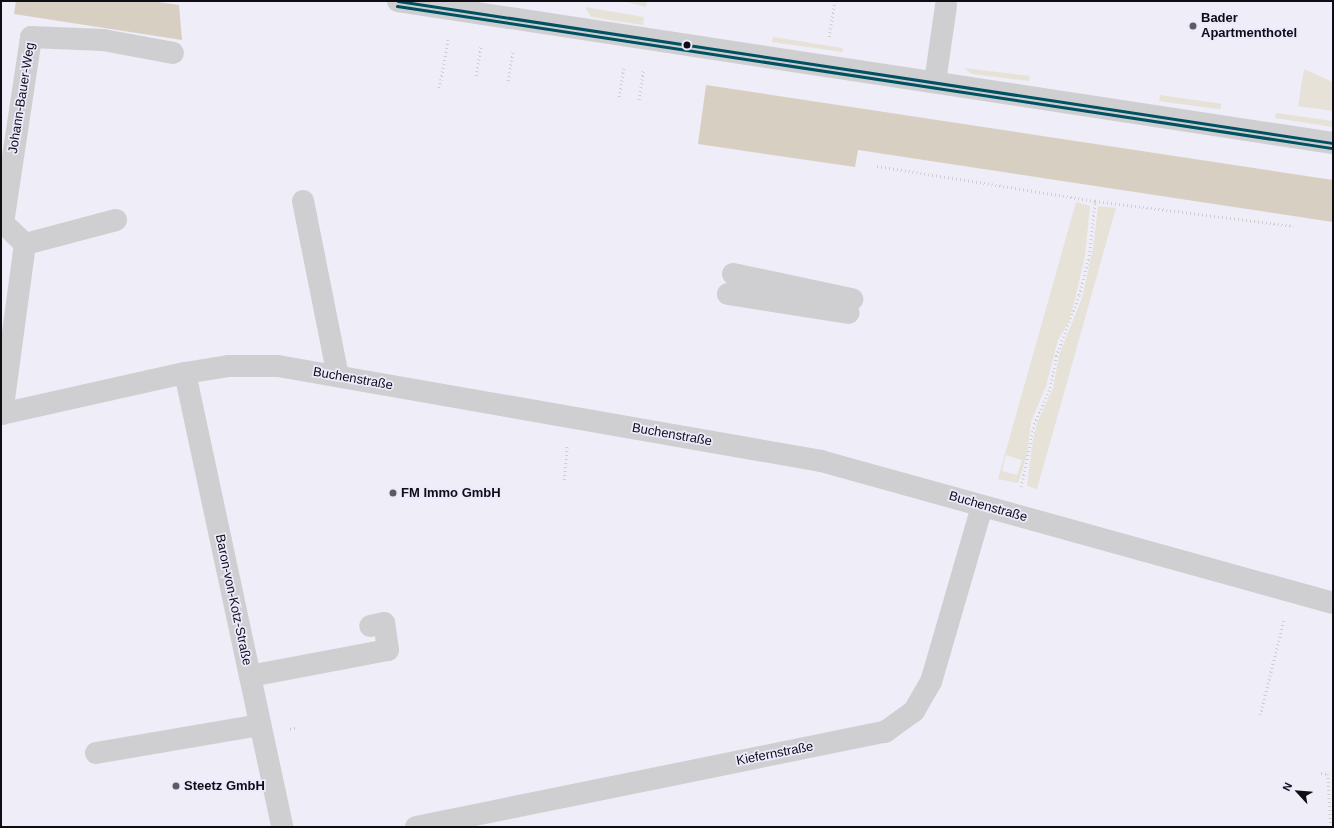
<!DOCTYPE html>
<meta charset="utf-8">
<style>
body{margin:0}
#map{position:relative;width:1334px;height:828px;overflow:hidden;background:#eeedf8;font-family:Helvetica,sans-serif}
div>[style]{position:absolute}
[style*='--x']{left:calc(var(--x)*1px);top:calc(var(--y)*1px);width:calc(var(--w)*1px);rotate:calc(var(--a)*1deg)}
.green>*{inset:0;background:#e7e2d8;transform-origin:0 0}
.forest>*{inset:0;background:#d7d0c2}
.path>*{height:2.5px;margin-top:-1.25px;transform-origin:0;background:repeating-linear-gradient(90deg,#cfced1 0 1px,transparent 0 4px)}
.minor>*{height:22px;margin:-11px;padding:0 11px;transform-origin:11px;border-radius:11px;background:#cfcfd1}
.bus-1>*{height:3px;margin:-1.5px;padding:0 1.5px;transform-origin:1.5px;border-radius:1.5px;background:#005262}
.bus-2>*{height:3px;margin:-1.5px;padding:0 1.5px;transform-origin:1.5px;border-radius:1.5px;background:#005262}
.dots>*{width:11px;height:11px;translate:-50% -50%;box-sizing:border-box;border:2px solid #ebe9fc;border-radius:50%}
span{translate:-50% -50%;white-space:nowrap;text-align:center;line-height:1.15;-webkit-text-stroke:3.5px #ebe9fc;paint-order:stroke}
.poi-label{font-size:13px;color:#0e0d14;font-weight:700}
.left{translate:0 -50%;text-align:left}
.street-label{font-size:13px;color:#0e0d14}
.frame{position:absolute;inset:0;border:2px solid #0e0d14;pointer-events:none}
.north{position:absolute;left:1278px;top:772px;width:40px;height:40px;-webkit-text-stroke:3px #ebe9fc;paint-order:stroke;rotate:296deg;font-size:11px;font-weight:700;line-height:16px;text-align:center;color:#0e0d14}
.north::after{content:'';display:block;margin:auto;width:14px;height:18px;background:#0e0d14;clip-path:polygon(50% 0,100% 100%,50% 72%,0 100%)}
</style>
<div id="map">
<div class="green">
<i style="clip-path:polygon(626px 1px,647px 1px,646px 7px,626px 2px)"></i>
<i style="clip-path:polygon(585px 7px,644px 17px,643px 25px,591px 17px)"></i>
<i style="clip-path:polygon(773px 37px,843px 48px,842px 52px,772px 42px)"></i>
<i style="clip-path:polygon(964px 68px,1030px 76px,1029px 81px,972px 74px)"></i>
<i style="clip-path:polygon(1304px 69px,1333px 82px,1333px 111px,1298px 106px)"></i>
<i style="left:1160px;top:95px;width:62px;height:6px;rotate:8deg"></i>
<i style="clip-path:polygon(1276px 113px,1333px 121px,1333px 127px,1275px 118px)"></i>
<i style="clip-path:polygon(evenodd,1076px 202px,1090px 206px,1085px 256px,1075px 299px,1068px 323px,1058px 340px,1046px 386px,1031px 422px,1027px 455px,1018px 483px,998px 479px,1076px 202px,1006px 455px,1022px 460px,1017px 475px,1002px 471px,1006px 455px)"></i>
<i style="clip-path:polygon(1098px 206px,1116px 208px,1037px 489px,1027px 486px,1032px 446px,1037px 423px,1053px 388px,1059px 355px,1082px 298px,1093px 248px)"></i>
</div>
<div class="forest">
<i style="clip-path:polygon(16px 1px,151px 1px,179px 5px,182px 40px,14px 14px)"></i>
<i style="clip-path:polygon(706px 85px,1333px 180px,1333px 222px,858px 150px,855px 167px,698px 144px)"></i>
</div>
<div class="path">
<i style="--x:829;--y:37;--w:36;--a:-81"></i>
<i style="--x:476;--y:76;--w:31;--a:-81"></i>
<i style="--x:508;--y:81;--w:31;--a:-81"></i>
<i style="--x:439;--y:88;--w:49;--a:-79.4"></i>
<i style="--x:619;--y:97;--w:30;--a:-81"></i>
<i style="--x:639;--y:100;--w:30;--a:-82"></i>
<i style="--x:877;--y:166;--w:221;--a:9.1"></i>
<i style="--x:1095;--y:201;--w:200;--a:7.2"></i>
<i style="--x:564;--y:480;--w:35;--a:-85"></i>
<i style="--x:1021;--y:487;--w:64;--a:-78.3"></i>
<i style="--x:1034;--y:424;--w:39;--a:-66"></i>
<i style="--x:1050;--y:388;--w:33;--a:-79"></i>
<i style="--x:1056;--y:356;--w:65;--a:-69.3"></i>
<i style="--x:1079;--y:295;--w:40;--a:-75.6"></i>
<i style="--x:1089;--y:256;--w:55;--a:-83.8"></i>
<i style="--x:1260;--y:715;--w:99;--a:-76"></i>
<i style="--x:290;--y:729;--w:8;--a:-14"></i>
<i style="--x:1321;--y:773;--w:7;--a:8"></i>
<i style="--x:1328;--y:774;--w:53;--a:86.8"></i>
</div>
<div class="minor">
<i style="--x:398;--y:1;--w:946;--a:8.64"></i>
<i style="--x:935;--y:82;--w:77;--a:-81.8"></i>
<i style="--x:303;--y:201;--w:178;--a:78.7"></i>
<i style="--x:116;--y:220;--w:94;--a:165.2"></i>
<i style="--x:25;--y:244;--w:30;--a:-136"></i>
<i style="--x:3;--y:223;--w:188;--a:-81.4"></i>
<i style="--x:31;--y:37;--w:72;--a:2.4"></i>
<i style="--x:103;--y:40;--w:71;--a:10.5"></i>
<i style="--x:733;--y:274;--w:122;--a:11.9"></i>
<i style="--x:728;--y:294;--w:122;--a:8.9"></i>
<i style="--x:185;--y:373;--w:464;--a:77.9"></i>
<i style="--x:1;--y:414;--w:189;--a:-12.6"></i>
<i style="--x:185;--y:373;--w:45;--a:-9"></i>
<i style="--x:229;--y:366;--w:49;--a:0"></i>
<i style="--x:278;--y:366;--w:551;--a:9.92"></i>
<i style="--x:821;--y:461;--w:531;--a:15.5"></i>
<i style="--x:2;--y:414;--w:172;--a:-82.3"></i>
<i style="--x:250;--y:676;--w:140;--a:-10.7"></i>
<i style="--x:388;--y:650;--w:27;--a:-98"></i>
<i style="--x:384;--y:623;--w:14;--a:168"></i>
<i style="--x:96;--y:753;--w:166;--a:-9.7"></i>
<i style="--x:416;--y:827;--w:479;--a:-11.5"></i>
<i style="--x:885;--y:732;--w:36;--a:-36"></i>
<i style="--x:914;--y:711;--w:34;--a:-60"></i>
<i style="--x:931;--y:682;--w:183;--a:-73.8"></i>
</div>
<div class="bus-1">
<i style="--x:398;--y:1;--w:946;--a:8.64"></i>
</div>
<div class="bus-2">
<i style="--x:397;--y:6;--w:946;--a:8.64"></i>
</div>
<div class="dots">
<i style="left:1193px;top:26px;background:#5c5b64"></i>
<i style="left:687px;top:45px;background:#0e0d14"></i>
<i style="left:393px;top:493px;background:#5c5b64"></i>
<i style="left:176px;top:786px;background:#5c5b64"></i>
</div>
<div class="poi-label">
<span class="left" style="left:1201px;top:26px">Bader<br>Apartmenthotel</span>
<span class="left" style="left:401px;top:493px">FM Immo GmbH</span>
<span class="left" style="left:184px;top:786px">Steetz GmbH</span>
</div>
<div class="street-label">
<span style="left:22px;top:98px;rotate:-81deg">Johann-Bauer-Weg</span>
<span style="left:353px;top:379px;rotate:10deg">Buchenstraße</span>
<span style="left:672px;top:435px;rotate:10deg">Buchenstraße</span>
<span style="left:988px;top:507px;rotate:16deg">Buchenstraße</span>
<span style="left:233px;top:600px;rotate:78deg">Baron-von-Kotz-Straße</span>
<span style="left:775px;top:754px;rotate:-11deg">Kiefernstraße</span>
</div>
<div class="frame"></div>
<div class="north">N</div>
</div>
